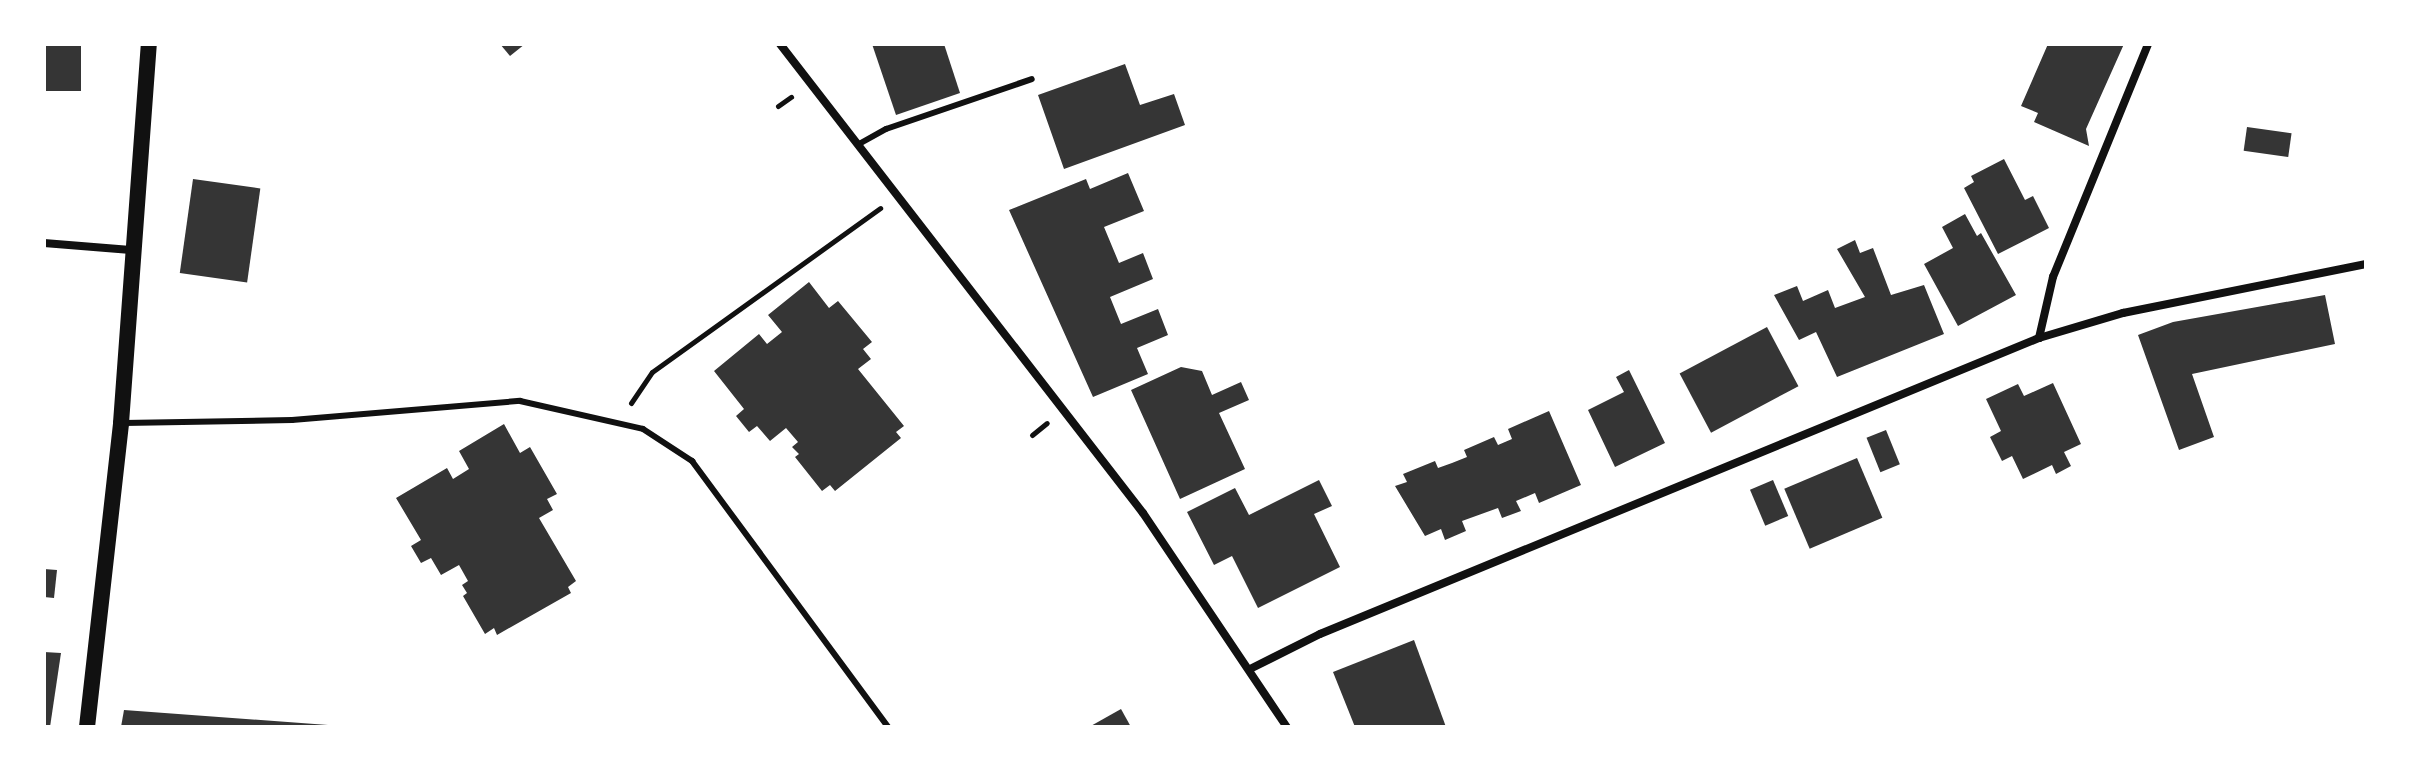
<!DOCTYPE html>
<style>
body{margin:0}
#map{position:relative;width:2410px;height:771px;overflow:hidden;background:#fff;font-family:"Open Sans",sans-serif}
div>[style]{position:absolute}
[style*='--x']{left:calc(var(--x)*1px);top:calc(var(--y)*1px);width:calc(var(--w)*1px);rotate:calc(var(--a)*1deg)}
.building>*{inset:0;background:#353535;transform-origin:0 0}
.path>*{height:5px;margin:-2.5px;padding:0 2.5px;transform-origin:2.5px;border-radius:2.5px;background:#111}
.service>*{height:6px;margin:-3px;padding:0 3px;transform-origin:3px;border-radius:3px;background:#111}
.minor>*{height:8px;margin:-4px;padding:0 4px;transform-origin:4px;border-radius:4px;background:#111}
.secondary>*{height:16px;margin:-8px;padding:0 8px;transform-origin:8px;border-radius:8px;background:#111}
span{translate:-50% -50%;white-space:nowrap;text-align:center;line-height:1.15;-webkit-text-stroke:8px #fff;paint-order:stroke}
.frame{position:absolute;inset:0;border:46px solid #fff;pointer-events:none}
</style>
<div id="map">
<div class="building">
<i style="left:44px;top:44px;width:37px;height:47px"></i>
<i style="clip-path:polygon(500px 44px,525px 44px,510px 56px)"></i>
<i style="clip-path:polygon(872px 44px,944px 44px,960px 93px,896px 115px)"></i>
<i style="clip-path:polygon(2048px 44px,2124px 44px,2086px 129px,2089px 146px,2034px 122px,2038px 113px,2021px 106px)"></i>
<i style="clip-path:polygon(1125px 64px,1140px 105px,1174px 94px,1185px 125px,1064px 169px,1038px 95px)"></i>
<i style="left:2247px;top:127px;width:45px;height:24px;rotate:8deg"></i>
<i style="clip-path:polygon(2004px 159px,2025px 200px,2033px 196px,2049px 228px,1998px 254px,1964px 188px,1974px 182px,1971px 176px)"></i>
<i style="clip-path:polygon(1128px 173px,1144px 211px,1104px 227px,1119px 263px,1143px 253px,1153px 279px,1110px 297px,1121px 324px,1158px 309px,1168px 335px,1137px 348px,1148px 374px,1093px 397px,1009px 210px,1086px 179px,1090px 189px)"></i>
<i style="left:193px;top:179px;width:68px;height:95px;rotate:8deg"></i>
<i style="clip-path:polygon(1965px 214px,1977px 236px,1981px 233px,2016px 295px,1958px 326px,1924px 264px,1953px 248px,1942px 227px)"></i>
<i style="clip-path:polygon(1855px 240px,1860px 253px,1873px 248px,1891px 295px,1924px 285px,1944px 334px,1837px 377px,1816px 332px,1799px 340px,1774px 295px,1797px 286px,1803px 301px,1828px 290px,1835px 308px,1865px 297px,1837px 249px)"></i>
<i style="clip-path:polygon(809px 282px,829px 308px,838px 301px,872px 342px,863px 349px,871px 359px,858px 369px,904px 426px,896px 432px,901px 438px,835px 491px,830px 485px,822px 491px,795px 457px,799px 454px,792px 447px,798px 442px,786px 428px,770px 441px,757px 426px,749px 432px,736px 416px,744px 409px,714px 371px,759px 334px,767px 344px,782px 332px,768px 315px)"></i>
<i style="clip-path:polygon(2325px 295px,2335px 344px,2192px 374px,2214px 437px,2179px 450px,2138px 335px,2173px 322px)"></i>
<i style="left:1767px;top:327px;width:67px;height:99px;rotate:62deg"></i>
<i style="clip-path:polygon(1181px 367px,1202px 371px,1212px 395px,1241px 382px,1249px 400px,1219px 413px,1245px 469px,1180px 499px,1131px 390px)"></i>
<i style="clip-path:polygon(1629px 370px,1665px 443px,1615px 467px,1588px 410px,1624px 392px,1616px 377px)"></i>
<i style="clip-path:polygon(2053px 383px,2081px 444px,2064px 452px,2071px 466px,2056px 474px,2052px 465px,2023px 479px,2012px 456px,2002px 461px,1990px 437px,2001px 431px,1986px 399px,2018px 384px,2024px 396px)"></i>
<i style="clip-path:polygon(1549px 411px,1581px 485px,1539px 503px,1535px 493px,1516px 501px,1521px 511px,1502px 518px,1498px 508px,1462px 521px,1466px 531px,1445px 540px,1441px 529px,1425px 536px,1395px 486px,1407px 482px,1403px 474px,1435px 461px,1438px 468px,1452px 463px,1467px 457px,1464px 450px,1494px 437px,1498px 445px,1512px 439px,1508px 429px)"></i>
<i style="clip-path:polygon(504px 424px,520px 453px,530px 447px,557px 494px,547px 499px,553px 510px,539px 518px,576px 581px,568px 587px,571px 593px,497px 635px,494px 628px,485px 634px,463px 596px,467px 593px,462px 585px,468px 581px,459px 565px,441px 575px,431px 558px,421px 563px,411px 546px,421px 540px,396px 498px,447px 468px,453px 479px,469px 469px,459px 451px)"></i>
<i style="left:1886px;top:430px;width:37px;height:21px;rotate:68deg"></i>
<i style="left:1857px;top:458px;width:65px;height:79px;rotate:67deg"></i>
<i style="clip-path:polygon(1319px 480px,1332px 506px,1314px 514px,1340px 567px,1258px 608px,1232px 556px,1214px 565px,1187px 512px,1235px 488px,1249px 515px)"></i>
<i style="left:1773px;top:480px;width:39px;height:25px;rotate:67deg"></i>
<i style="clip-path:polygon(44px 569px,57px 570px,54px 598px,44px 597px)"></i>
<i style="clip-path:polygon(1414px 640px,1446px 727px,1355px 727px,1333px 672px)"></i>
<i style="clip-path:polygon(44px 652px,61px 653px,50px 727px,44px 727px)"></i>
<i style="clip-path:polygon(1121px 709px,1131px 727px,1089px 727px)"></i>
<i style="clip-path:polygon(124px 710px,328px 725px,328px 727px,121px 727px)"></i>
</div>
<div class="path">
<i style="--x:778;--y:106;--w:16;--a:-35"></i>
<i style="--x:631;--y:403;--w:37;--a:-56"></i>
<i style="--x:652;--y:372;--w:281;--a:-35.7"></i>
<i style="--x:1032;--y:435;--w:19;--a:-39"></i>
</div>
<div class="service">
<i style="--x:859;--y:144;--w:31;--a:-29"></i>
<i style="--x:886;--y:129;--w:154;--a:-18.9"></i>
<i style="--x:124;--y:423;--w:168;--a:-1"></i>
<i style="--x:292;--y:420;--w:229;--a:-4.8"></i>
<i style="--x:520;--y:401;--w:126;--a:12.8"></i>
<i style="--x:643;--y:429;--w:59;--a:33.1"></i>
<i style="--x:692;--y:461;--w:330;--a:53.6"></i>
</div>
<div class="minor">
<i style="--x:780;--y:44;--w:593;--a:52.26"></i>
<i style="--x:1143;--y:513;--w:258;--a:56.1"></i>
<i style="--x:44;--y:243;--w:87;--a:4.6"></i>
<i style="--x:2039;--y:338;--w:63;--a:-77.1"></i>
<i style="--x:2053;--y:277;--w:252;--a:-67.8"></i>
<i style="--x:1252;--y:668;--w:76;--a:-26.6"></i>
<i style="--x:1320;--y:634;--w:778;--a:-22.38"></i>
<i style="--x:2039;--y:338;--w:88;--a:-16.6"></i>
<i style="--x:2123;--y:313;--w:248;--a:-11.4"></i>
</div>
<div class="secondary">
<i style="--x:87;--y:727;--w:306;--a:-83.6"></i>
<i style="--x:121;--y:423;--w:380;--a:-85.8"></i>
</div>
<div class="frame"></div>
</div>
